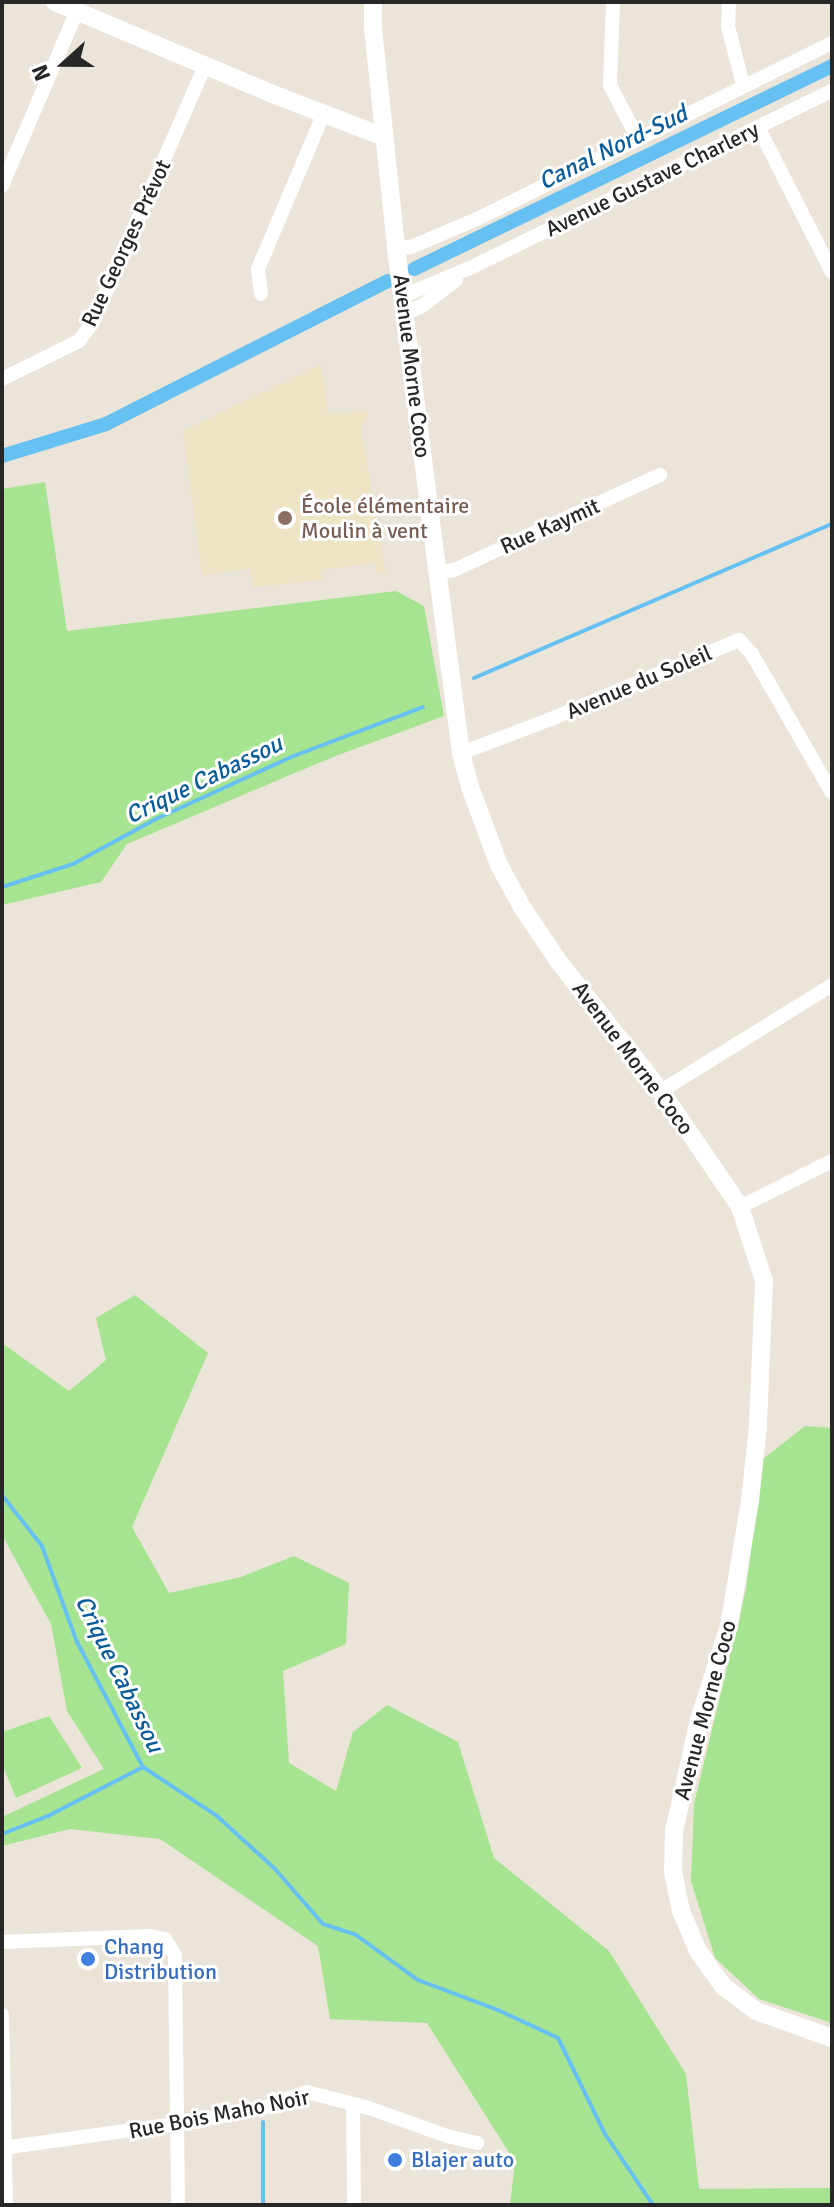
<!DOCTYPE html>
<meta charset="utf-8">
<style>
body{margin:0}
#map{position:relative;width:834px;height:2207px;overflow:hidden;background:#ebe4d8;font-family:Signika,sans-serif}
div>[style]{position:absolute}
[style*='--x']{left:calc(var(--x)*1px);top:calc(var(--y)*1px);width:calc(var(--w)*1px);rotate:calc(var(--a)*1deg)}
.education>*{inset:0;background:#eee4c6}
.green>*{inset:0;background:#a6e491}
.stream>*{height:4px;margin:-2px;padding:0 2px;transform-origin:2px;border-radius:2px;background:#66c0f2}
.canal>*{height:14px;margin:-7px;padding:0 7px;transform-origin:7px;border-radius:7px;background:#66c0f2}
.minor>*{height:14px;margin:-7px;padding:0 7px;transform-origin:7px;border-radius:7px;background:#fff}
.tertiary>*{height:18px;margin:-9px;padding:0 9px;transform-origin:9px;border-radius:9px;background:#fff}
.dots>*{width:22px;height:22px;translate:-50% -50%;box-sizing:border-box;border:4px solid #fff;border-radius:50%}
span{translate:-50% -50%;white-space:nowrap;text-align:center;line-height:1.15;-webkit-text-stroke:6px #fff;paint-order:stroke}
.street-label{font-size:22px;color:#272727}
.education-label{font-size:22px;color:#785e54}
.left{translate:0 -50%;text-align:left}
.shop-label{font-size:22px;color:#366cbe}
.water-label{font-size:24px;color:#095b9a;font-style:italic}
.frame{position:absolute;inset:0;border:4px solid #272727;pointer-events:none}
.north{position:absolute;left:24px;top:24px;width:80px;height:80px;-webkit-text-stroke:6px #fff;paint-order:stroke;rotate:249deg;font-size:22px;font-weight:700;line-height:32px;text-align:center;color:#272727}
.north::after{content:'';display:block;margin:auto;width:28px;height:36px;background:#272727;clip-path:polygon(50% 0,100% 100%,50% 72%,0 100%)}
</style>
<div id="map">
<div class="education">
<i style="clip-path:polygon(321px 364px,328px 413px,369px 411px,361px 429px,386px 572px,377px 573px,375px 563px,322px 570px,323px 580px,253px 587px,250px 569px,202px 575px,183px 431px)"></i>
</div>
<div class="green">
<i style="clip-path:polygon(45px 482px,67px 631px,396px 591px,424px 606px,444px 716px,333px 757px,127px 844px,101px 882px,2px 905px,2px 489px)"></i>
<i style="clip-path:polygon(135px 1295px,208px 1353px,132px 1527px,169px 1593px,241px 1577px,294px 1556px,349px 1583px,346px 1644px,283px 1671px,289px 1763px,336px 1791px,353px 1732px,387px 1705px,458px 1742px,494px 1858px,609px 1951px,686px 2074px,699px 2189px,832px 2188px,832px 2205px,510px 2205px,515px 2162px,427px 2023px,330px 2019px,318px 1946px,160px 1839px,70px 1829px,2px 1846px,2px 1817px,104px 1769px,67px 1711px,51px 1624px,2px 1535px,2px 1343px,69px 1391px,106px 1360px,96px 1318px)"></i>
<i style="clip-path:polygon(805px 1426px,832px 1428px,832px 2023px,759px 1999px,715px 1958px,691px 1881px,694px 1804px,746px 1589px,763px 1459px)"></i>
<i style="clip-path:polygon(49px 1716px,82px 1768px,16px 1798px,2px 1764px,2px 1732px)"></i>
</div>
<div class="stream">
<i style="--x:474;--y:678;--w:390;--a:-23.3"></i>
<i style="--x:2;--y:887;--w:75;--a:-17.9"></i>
<i style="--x:73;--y:864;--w:97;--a:-28.4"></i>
<i style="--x:158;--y:818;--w:146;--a:-24.6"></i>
<i style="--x:291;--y:757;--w:141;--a:-20.7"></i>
<i style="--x:2;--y:1495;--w:65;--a:51.9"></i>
<i style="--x:42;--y:1546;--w:102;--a:70"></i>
<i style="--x:77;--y:1642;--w:141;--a:62.2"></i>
<i style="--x:143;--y:1767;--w:89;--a:33.5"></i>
<i style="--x:217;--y:1816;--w:79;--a:42.4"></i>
<i style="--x:275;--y:1869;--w:73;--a:48.9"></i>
<i style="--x:323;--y:1924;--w:35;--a:18"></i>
<i style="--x:356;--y:1935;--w:77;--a:36"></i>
<i style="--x:418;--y:1980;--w:85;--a:20.6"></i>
<i style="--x:498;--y:2010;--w:66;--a:25"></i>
<i style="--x:558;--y:2038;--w:107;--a:63.9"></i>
<i style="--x:605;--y:2134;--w:86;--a:55.9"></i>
<i style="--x:2;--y:1834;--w:49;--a:-21.4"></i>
<i style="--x:48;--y:1816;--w:107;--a:-27.3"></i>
<i style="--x:263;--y:2122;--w:83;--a:90"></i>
</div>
<div class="canal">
<i style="--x:414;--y:269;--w:465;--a:-25.9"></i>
<i style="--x:2;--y:456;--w:109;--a:-17.1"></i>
<i style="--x:106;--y:424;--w:316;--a:-26.9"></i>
</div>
<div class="minor">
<i style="--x:613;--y:2;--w:83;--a:92.1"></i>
<i style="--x:610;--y:85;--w:61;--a:62.6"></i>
<i style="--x:729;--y:2;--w:24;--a:92"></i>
<i style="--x:728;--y:26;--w:61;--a:75.7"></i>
<i style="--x:758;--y:127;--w:163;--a:63"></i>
<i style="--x:2;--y:186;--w:190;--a:-66.8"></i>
<i style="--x:396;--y:248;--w:15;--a:-4"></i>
<i style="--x:411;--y:247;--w:72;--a:-23"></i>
<i style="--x:477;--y:219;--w:396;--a:-26.4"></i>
<i style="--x:261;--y:294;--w:25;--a:-97"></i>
<i style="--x:258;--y:269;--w:167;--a:-67.1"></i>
<i style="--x:403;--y:296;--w:75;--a:-22.8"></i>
<i style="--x:472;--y:267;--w:401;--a:-26.1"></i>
<i style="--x:405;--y:313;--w:18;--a:-22"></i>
<i style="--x:422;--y:306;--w:43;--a:-37.4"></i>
<i style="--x:2;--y:379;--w:86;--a:-26.3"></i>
<i style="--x:79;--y:341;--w:24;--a:-54"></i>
<i style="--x:93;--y:322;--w:279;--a:-66.4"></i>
<i style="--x:438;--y:572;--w:16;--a:-7"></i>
<i style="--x:454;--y:570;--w:227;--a:-24.8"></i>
<i style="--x:461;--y:753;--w:96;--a:-20.7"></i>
<i style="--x:551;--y:719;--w:204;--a:-22.8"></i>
<i style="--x:739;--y:640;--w:19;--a:47"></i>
<i style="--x:752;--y:654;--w:160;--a:60.1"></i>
<i style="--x:661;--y:1091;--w:201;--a:-31.8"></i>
<i style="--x:740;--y:1207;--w:103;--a:-26.6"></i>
<i style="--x:2;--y:1942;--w:146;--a:-2.4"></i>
<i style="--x:148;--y:1936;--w:17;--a:10"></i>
<i style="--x:165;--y:1939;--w:19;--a:58"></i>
<i style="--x:175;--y:1955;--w:250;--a:89.3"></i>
<i style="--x:2;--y:2015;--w:190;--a:88.8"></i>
<i style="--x:353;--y:2105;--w:100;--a:89.4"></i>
<i style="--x:2;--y:2148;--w:176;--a:-7.9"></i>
<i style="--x:176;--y:2124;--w:88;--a:-10.4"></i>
<i style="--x:263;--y:2108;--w:47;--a:-20"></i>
<i style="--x:307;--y:2092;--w:64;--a:14.5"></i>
<i style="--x:369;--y:2108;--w:83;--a:19.7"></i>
<i style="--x:447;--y:2136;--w:31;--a:13"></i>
</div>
<div class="tertiary">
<i style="--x:55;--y:2;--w:233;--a:22.9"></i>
<i style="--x:270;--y:93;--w:122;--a:21.1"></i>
<i style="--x:373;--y:2;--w:26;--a:90"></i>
<i style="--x:373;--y:28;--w:221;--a:84"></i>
<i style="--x:396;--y:248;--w:424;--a:82.7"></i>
<i style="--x:450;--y:669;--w:85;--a:82.5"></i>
<i style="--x:461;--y:753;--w:35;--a:75"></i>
<i style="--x:470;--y:787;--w:83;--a:69.6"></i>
<i style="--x:499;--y:865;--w:48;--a:61.3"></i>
<i style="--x:522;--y:907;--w:66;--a:56.1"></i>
<i style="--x:559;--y:962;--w:164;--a:51.7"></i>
<i style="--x:661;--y:1091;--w:140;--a:55.7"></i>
<i style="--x:740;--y:1207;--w:78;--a:72"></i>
<i style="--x:764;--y:1281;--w:145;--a:92.4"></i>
<i style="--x:758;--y:1426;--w:75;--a:96.1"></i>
<i style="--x:750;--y:1501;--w:127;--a:99.5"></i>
<i style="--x:729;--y:1626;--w:99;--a:107.7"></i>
<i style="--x:699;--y:1720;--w:114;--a:102.7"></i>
<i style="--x:674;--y:1831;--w:40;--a:91.4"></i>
<i style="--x:673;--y:1871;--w:41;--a:78.7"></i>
<i style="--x:681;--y:1911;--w:43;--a:67"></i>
<i style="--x:698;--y:1951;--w:43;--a:54.5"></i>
<i style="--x:723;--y:1986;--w:41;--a:37.1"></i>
<i style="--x:756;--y:2011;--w:81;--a:19.6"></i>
</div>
<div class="dots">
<i style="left:285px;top:518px;background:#8d6e63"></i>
<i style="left:88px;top:1959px;background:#3f7fe0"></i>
<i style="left:395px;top:2160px;background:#3f7fe0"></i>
</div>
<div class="street-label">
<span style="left:652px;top:179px;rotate:-26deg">Avenue Gustave Charlery</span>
<span style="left:126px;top:243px;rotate:-65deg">Rue Georges Prévot</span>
<span style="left:412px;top:366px;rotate:83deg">Avenue Morne Coco</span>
<span style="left:550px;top:526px;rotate:-24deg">Rue Kaymit</span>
<span style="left:639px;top:682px;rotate:-23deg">Avenue du Soleil</span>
<span style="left:633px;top:1058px;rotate:53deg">Avenue Morne Coco</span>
<span style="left:705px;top:1710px;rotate:-75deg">Avenue Morne Coco</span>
<span style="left:219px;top:2114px;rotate:-11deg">Rue Bois Maho Noir</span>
</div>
<div class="education-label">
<span class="left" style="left:301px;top:518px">École élémentaire<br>Moulin à vent</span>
</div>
<div class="shop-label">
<span class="left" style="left:104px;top:1959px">Chang<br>Distribution</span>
<span class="left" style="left:411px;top:2160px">Blajer auto</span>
</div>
<div class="water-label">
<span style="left:613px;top:148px;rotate:-26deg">Canal Nord-Sud</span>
<span style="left:204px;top:780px;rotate:-26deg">Crique Cabassou</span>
<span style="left:119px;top:1674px;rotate:64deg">Crique Cabassou</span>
</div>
<div class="frame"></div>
<div class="north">N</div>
</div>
